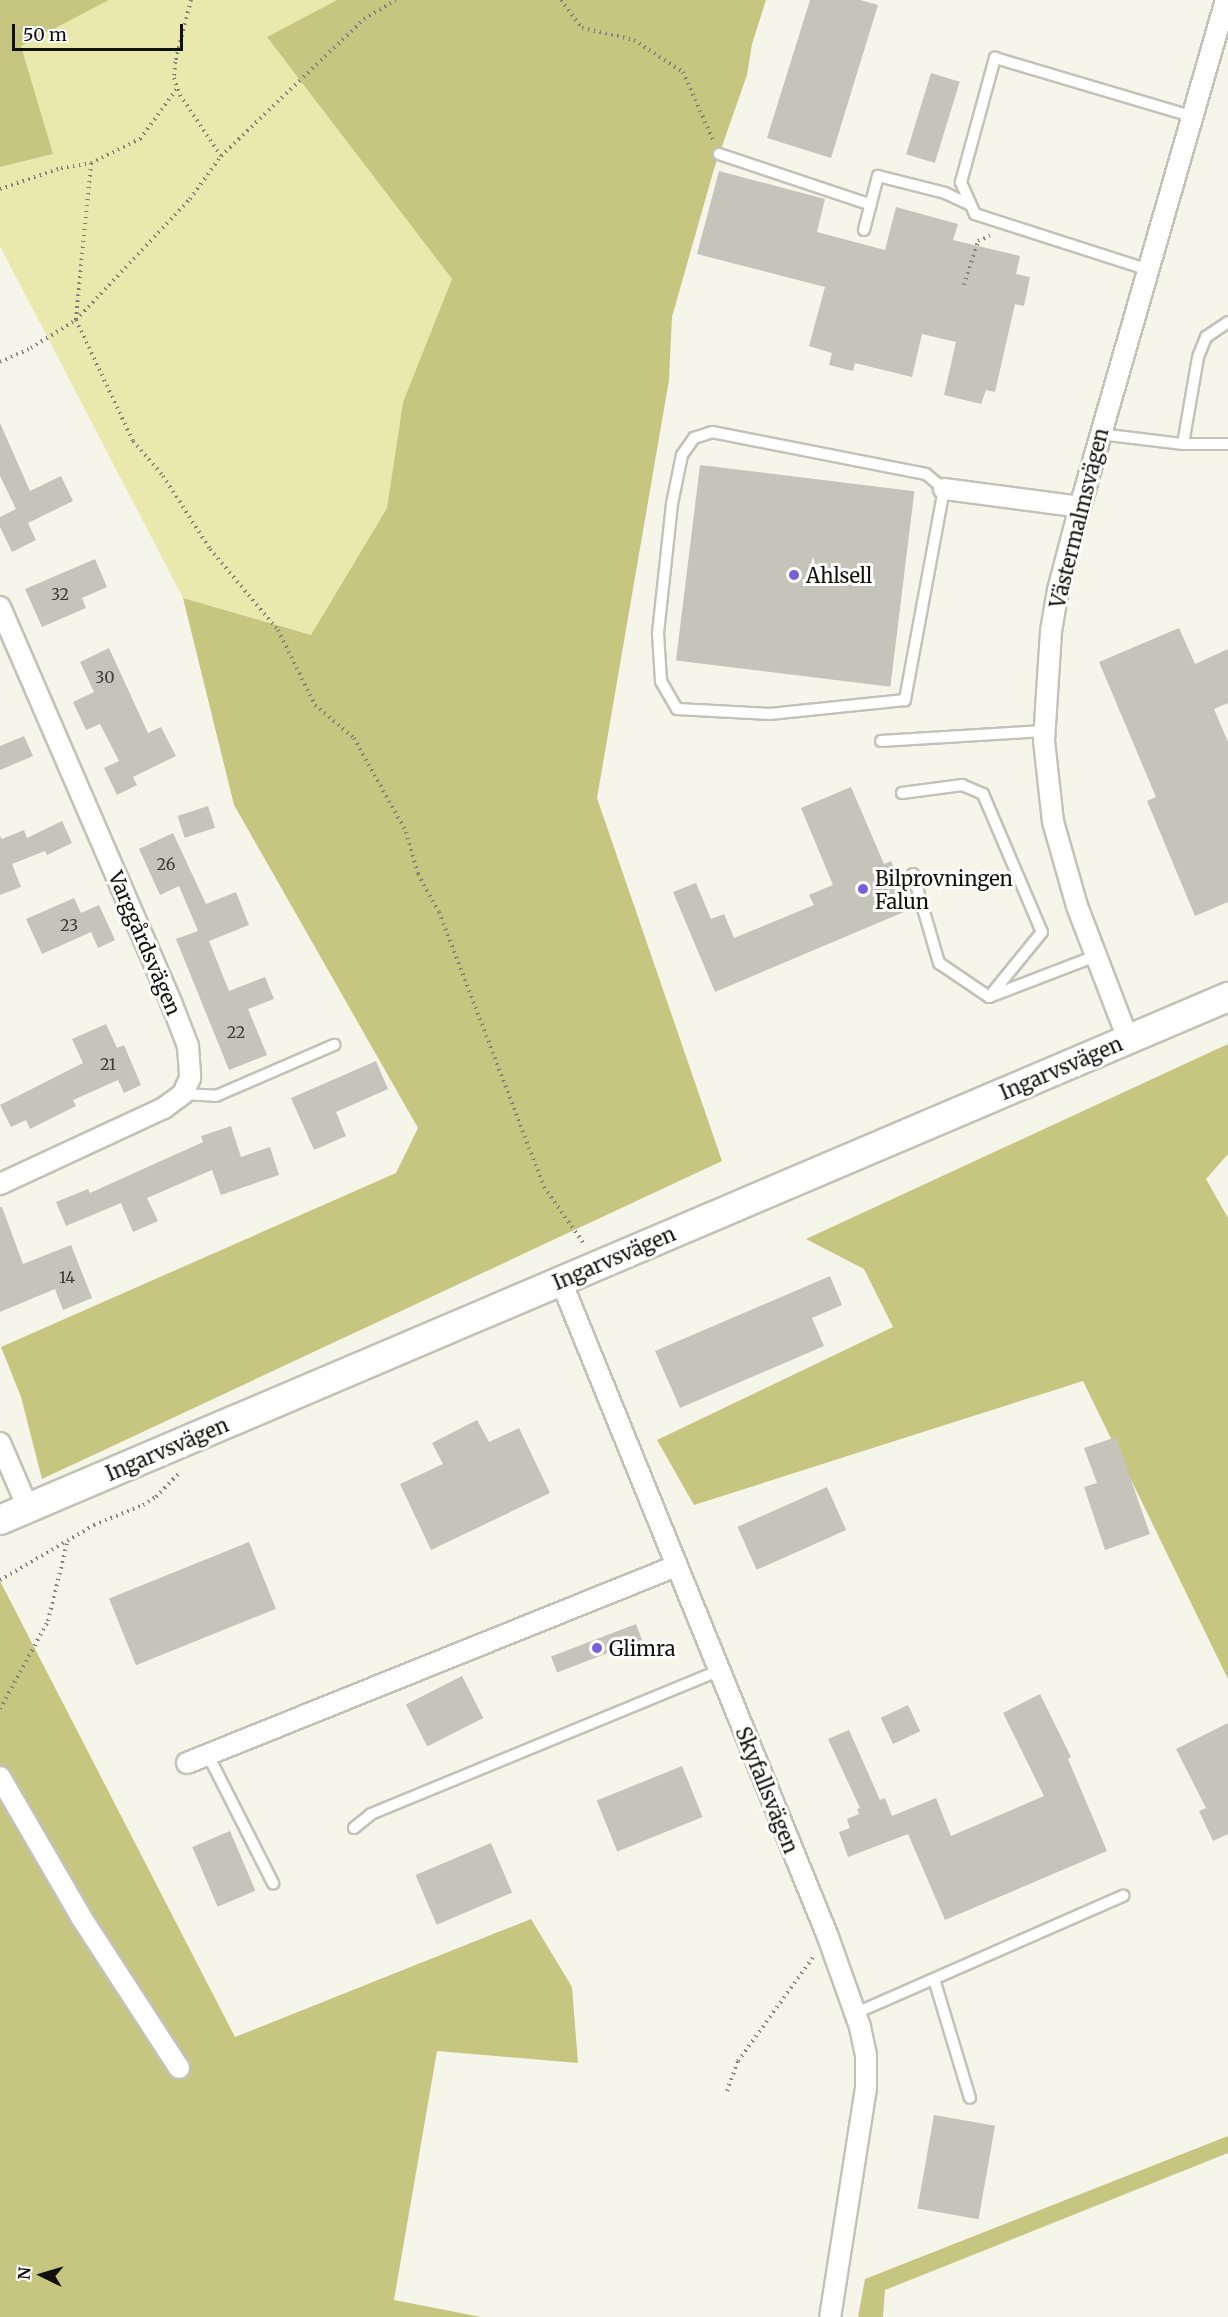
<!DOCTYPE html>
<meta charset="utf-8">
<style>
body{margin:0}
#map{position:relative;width:1228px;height:2317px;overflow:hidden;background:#f5f5ea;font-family:Merriweather,serif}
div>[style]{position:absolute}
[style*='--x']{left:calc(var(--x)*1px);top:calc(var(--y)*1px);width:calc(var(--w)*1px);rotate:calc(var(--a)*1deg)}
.green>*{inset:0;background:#e9e9ad}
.forest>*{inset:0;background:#c7c680}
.building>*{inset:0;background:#c4c4ba;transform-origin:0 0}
.path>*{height:4px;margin-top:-2px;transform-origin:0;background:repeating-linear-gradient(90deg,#81817a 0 1.5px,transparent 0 6px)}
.roads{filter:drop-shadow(2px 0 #c2c2b8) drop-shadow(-2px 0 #c2c2b8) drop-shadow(0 2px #c2c2b8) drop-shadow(0 -2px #c2c2b8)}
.lane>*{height:10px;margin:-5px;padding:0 5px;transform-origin:5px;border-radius:5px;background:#fff}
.street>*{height:20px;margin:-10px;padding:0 10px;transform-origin:10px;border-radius:10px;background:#fff}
.secondary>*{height:28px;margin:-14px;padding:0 14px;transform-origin:14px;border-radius:14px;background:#fff}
.dots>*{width:16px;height:16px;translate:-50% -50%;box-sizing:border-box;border:3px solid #fff;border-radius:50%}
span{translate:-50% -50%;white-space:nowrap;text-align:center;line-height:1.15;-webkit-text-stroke:6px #fff;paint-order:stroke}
.number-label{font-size:16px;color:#3d3d38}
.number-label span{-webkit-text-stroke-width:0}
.street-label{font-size:20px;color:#10100d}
.poi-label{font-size:20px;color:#10100d}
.left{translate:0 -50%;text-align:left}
.north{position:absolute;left:12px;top:2245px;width:60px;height:60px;-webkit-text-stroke:4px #fff;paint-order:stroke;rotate:275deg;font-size:16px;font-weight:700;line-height:24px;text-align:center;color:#10100d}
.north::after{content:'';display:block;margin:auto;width:21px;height:27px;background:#10100d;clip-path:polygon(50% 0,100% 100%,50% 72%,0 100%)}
.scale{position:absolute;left:12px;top:24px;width:171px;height:27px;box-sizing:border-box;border:3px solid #10100d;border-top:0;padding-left:8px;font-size:18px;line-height:21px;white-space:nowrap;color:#10100d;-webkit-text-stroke:4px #fff;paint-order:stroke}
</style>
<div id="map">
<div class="green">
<i style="clip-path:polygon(109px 0,337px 0,267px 37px,452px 279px,403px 402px,387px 508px,311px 635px,183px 598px,0 246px,0 167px,53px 154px,20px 46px)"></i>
</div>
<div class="forest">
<i style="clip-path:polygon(0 0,109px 0,21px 46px,53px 154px,0 167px)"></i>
<i style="clip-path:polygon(337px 0,766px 0,752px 44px,747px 75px,714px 169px,672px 317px,669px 380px,597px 798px,722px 1161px,42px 1479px,21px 1397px,1px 1347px,396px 1173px,418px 1128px,234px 805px,183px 598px,311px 635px,387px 508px,403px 402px,452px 279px,267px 37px)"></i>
<i style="clip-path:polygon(1228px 1044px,1228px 1154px,1206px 1179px,1228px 1218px,1228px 1679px,1083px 1381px,694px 1505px,657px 1440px,893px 1327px,864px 1269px,806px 1239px)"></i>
<i style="clip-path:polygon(0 1581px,235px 2037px,531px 1919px,572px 1987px,578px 2063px,437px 2051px,394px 2300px,481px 2317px,0 2317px)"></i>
<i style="clip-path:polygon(1228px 2136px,1228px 2153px,885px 2290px,883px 2317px,858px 2317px,865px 2279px)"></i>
</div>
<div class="building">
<i style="clip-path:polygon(810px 0,860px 0,878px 5px,831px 158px,767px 138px)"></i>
<i style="left:931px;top:73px;width:30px;height:85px;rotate:17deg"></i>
<i style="clip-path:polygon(719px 171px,825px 199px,817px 232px,885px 250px,896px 207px,958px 224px,953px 240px,1020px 256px,1016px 274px,1030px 277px,1024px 306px,1015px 304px,995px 392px,986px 390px,981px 404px,944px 395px,956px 342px,922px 334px,912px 377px,855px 363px,853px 371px,829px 365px,832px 353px,809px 346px,825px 287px,697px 254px)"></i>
<i style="clip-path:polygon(0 423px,30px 491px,61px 476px,73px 501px,28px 523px,36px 540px,12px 552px,0 527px,0 517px,16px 509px,0 476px)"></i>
<i style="left:700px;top:465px;width:216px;height:197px;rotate:7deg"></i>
<i style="clip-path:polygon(95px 559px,107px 587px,82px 598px,86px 608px,42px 627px,25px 589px)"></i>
<i style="clip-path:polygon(1179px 628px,1195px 664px,1228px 649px,1228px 703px,1214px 709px,1228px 742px,1228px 902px,1195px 916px,1147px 801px,1156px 797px,1099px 662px)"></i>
<i style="clip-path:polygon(109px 648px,148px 733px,161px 727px,176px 756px,133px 777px,137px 785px,117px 795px,104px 768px,119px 761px,100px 724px,86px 730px,73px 702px,94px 692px,80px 662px)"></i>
<i style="clip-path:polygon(24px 736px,33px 756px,0 770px,0 746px)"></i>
<i style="clip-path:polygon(851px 787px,884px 864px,891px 861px,911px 909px,715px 992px,673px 892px,696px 883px,711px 919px,724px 914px,734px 938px,814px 905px,809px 895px,833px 885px,801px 808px)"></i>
<i style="left:208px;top:806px;width:23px;height:32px;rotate:72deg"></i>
<i style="clip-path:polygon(62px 821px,72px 843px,47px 855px,45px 851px,12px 864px,21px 887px,0 895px,0 836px,2px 839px,24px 830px,27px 838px)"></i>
<i style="clip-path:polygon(173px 833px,206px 904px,236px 892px,249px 925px,209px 941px,229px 991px,265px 977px,274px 999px,248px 1009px,267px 1055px,229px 1070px,176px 939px,198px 931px,179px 886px,160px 895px,139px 849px)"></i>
<i style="clip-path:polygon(74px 898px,81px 913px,99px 905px,115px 940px,98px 948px,91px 932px,42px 954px,26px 919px)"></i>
<i style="clip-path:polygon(106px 1024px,117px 1048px,124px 1045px,141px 1085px,124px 1093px,118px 1080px,73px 1100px,76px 1106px,30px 1129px,26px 1120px,11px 1127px,0 1105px,83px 1063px,72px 1039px)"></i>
<i style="clip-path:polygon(376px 1061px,388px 1089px,336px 1112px,346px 1136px,314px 1150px,291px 1098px)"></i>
<i style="clip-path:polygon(231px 1126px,241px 1157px,270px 1147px,279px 1175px,221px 1195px,212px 1170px,147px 1198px,158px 1221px,133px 1232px,121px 1203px,66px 1226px,56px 1202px,88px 1189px,90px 1193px,203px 1142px,201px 1136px)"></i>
<i style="clip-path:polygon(0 1207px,2px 1207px,23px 1264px,71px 1245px,92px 1298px,63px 1310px,55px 1289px,0 1312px)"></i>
<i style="clip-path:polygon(830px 1276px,842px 1305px,812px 1318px,824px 1346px,680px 1408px,655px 1351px)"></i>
<i style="clip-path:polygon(477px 1420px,489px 1442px,519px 1428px,550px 1493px,431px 1550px,400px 1484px,443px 1464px,432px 1443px)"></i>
<i style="clip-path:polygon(1116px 1437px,1150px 1534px,1105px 1550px,1084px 1487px,1097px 1483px,1084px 1448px)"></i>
<i style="left:827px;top:1487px;width:47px;height:98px;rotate:66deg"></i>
<i style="left:249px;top:1542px;width:72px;height:151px;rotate:68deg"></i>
<i style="left:636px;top:1624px;width:17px;height:91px;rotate:69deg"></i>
<i style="left:462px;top:1676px;width:47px;height:63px;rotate:63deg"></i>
<i style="clip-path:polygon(1040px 1694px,1071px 1757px,1068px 1759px,1107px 1851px,945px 1920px,908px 1834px,848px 1857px,839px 1832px,850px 1828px,847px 1819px,859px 1814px,857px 1809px,860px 1808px,828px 1739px,849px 1730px,880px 1800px,885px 1798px,892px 1816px,936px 1798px,951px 1836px,1044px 1796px,1003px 1713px)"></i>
<i style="left:908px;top:1705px;width:29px;height:30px;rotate:65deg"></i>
<i style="clip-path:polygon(1228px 1723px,1228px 1834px,1213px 1841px,1199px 1811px,1206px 1808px,1176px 1749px)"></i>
<i style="left:682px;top:1766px;width:55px;height:92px;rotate:68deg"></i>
<i style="left:230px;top:1831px;width:65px;height:41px;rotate:67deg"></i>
<i style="left:491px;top:1843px;width:54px;height:82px;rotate:67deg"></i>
<i style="left:934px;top:2115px;width:62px;height:95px;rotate:10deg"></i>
</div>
<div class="path">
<i style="--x:191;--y:0;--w:64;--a:104.5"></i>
<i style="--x:175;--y:62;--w:16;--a:94"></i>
<i style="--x:174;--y:78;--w:18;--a:71"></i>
<i style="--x:180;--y:95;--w:73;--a:56.1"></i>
<i style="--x:561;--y:0;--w:35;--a:53"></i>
<i style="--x:582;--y:28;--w:53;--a:13"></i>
<i style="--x:634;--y:40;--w:59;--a:33.1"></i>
<i style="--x:683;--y:72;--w:74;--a:66.2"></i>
<i style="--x:91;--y:163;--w:158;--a:95.5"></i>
<i style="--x:76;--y:320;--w:134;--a:64.8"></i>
<i style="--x:133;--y:441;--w:46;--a:49.4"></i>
<i style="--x:163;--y:476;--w:87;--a:57.2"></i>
<i style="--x:210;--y:549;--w:106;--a:50"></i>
<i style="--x:278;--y:630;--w:84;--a:63.7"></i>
<i style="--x:315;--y:705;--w:51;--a:40.2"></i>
<i style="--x:354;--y:738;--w:107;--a:61"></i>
<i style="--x:406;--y:832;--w:44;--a:74.1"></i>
<i style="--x:418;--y:874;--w:43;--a:61.1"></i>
<i style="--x:439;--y:912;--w:294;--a:69.1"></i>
<i style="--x:544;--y:1187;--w:70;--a:54.9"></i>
<i style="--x:0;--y:189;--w:65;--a:-19"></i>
<i style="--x:61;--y:168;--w:30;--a:-9"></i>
<i style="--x:91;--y:163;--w:55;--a:-26.1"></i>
<i style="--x:140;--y:139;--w:64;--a:-53.8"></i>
<i style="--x:964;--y:285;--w:46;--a:-72.3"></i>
<i style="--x:978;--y:241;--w:13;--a:-23"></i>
<i style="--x:0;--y:362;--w:34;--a:-24"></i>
<i style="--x:31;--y:348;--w:53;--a:-31.9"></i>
<i style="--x:76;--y:320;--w:166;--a:-46.7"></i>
<i style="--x:190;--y:199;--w:53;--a:-54.2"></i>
<i style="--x:221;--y:156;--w:198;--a:-43.8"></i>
<i style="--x:364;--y:19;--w:37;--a:-31"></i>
<i style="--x:0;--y:1580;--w:109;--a:-30.3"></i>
<i style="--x:94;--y:1525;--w:53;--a:-22.2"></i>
<i style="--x:143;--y:1505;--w:15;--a:-32"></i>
<i style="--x:156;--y:1497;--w:33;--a:-46"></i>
<i style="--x:0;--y:1709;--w:100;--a:-61.4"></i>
<i style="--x:48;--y:1621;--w:80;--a:-76.3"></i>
<i style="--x:727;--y:2091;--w:32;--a:-70"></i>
<i style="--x:738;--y:2061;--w:130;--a:-54.1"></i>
</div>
<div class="roads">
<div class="lane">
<i style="--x:719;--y:154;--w:160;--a:18.5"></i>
<i style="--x:864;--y:230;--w:56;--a:-75.5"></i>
<i style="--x:878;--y:176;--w:69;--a:14.2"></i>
<i style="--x:945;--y:193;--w:26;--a:25"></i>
<i style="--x:1149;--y:270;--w:183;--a:-162.2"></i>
<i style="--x:975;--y:214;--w:35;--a:-114"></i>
<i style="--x:961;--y:182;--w:129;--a:-74.7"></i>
<i style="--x:995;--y:58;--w:208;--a:16.5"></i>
<i style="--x:712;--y:432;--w:218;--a:11.1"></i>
<i style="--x:926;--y:474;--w:23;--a:40"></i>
<i style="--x:944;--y:489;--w:215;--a:100.5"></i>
<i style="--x:905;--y:700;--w:136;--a:174.1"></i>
<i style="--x:770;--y:714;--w:93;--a:-176.9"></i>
<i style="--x:677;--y:709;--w:32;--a:-120"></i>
<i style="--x:661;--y:681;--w:48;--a:-93.6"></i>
<i style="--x:658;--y:633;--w:130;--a:-83.8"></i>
<i style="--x:672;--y:504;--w:50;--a:-78.5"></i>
<i style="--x:682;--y:455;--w:21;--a:-55"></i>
<i style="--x:694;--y:438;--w:19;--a:-18"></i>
<i style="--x:1100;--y:434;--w:84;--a:6.9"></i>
<i style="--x:1183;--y:444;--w:45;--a:0"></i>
<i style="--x:1183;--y:444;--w:88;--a:-80.2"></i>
<i style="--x:1198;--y:357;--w:22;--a:-68"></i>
<i style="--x:1206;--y:337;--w:27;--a:-34"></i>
<i style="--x:881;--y:741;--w:163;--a:-3.5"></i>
<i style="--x:902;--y:793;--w:61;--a:-7.6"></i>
<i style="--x:962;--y:785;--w:23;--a:23"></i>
<i style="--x:983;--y:794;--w:150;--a:66.9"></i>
<i style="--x:1042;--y:932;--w:84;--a:129.2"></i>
<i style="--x:913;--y:874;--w:93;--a:73.7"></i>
<i style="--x:939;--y:963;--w:60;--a:34.2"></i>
<i style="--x:989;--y:997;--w:115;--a:-21"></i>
<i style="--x:183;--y:1094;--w:33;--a:3"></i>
<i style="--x:216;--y:1096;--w:129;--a:-23.4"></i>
<i style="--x:208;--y:1755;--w:144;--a:63.1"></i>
<i style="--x:354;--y:1828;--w:22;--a:-39"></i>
<i style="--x:371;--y:1814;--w:375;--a:-22.4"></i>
<i style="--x:934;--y:1979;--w:124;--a:73.2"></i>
<i style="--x:856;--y:2013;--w:292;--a:-23.7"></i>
</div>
<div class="street">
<i style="--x:944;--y:489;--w:137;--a:7.5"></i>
<i style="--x:0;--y:607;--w:430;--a:66.6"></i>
<i style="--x:171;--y:1002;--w:47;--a:68.9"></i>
<i style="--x:188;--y:1046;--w:32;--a:86"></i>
<i style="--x:190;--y:1078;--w:17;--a:114"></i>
<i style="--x:183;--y:1094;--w:24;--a:144"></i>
<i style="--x:164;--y:1108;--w:181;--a:155.1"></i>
<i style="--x:1128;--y:1039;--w:142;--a:-111"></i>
<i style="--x:1077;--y:906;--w:87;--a:-105.9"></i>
<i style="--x:1053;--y:822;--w:82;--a:-96.3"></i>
<i style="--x:1044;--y:740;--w:109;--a:-86.3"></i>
<i style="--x:1051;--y:631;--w:42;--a:-80.3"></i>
<i style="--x:1058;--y:590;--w:86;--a:-75.2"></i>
<i style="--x:1080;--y:507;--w:528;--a:-73.94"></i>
<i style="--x:561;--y:1281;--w:708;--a:67.85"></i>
<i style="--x:828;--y:1937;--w:96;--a:70.4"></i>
<i style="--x:860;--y:2027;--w:29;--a:78"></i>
<i style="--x:866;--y:2055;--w:33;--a:90"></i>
<i style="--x:866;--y:2088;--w:232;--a:98.9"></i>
<i style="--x:0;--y:1443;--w:71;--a:66.7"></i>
<i style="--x:187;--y:1763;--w:527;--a:-21.94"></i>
<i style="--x:0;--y:1777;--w:162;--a:59.9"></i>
<i style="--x:81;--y:1917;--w:180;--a:57"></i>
</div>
<div class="secondary">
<i style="--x:0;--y:1520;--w:1335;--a:-23.07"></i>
</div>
</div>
<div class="dots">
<i style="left:794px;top:575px;background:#755fd9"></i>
<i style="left:863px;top:889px;background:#755fd9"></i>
<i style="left:597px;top:1648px;background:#755fd9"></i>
</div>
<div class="number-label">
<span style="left:60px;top:594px">32</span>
<span style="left:105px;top:677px">30</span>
<span style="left:166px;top:864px">26</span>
<span style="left:69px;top:925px">23</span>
<span style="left:236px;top:1032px">22</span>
<span style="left:108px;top:1064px">21</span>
<span style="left:67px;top:1277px">14</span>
</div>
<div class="street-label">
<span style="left:1079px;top:518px;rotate:-76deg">Västermalmsvägen</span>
<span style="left:145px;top:943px;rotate:67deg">Varggårdsvägen</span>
<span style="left:1061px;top:1068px;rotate:-23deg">Ingarvsvägen</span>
<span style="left:614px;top:1258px;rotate:-23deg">Ingarvsvägen</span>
<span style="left:167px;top:1449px;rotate:-23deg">Ingarvsvägen</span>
<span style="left:767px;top:1790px;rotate:68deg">Skyfallsvägen</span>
</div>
<div class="poi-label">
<span class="left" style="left:806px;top:575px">Ahlsell</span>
<span class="left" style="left:875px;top:890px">Bilprovningen<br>Falun</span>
<span class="left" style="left:609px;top:1648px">Glimra</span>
</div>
<div class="north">N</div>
<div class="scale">50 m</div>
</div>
